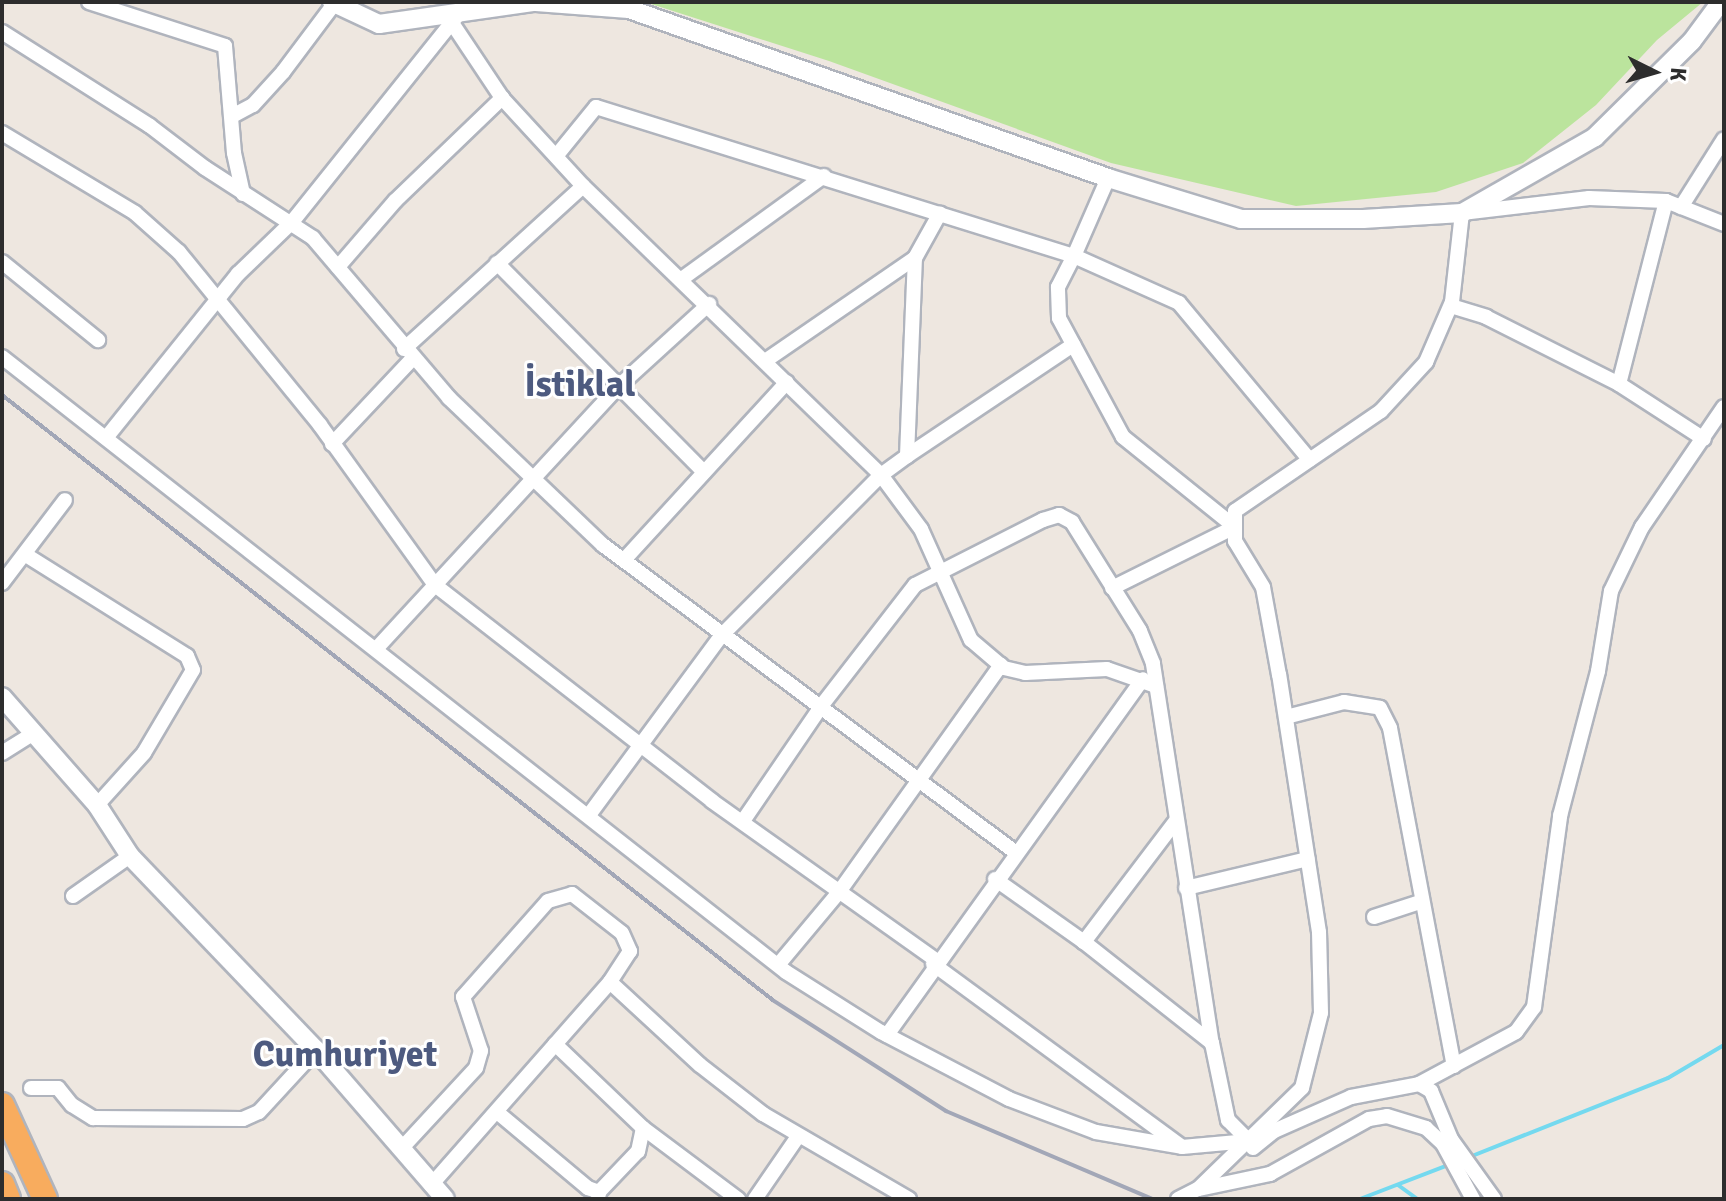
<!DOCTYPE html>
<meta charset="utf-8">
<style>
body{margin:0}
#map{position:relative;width:1726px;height:1201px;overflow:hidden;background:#eee7e0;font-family:Signika,sans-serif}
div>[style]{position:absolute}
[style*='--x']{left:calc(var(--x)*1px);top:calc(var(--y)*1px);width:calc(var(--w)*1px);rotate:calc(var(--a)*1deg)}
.green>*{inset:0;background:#bbe49d}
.stream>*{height:4px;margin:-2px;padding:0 2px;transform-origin:2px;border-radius:2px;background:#74d9ef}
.roads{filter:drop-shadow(2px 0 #b0b4bd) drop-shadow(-2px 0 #b0b4bd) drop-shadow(0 2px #b0b4bd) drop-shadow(0 -2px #b0b4bd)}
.minor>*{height:14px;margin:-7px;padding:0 7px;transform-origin:7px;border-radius:7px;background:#fff}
.tertiary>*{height:18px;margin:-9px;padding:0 9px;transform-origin:9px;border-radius:9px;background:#fff}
.trunk>*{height:24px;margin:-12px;padding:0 12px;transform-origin:12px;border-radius:12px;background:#f8ac5e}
.rail>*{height:4px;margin:-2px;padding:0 2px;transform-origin:2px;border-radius:2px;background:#a2a7b7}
span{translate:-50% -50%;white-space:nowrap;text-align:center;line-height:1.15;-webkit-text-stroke:6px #fff;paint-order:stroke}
.district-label{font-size:36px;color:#4d5a7f;font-weight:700}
.frame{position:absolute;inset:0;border:4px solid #2d2d2d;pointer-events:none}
.north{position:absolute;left:1614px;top:32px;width:80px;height:80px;-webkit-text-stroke:6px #fff;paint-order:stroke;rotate:95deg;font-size:22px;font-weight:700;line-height:32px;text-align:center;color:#2d2d2d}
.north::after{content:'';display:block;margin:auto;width:28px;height:36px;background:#2d2d2d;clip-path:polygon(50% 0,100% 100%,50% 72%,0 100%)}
</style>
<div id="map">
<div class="green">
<i style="clip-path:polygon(645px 2px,1703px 2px,1657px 40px,1596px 105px,1523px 163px,1436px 192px,1296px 206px,1111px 163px,829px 61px)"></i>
</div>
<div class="stream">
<i style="--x:1467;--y:1158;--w:216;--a:-21.7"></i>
<i style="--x:1668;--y:1078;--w:65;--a:-30.5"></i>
<i style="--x:1398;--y:1185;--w:24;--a:36"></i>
<i style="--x:1360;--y:1199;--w:97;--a:-21"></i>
</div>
<div class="roads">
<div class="minor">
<i style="--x:89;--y:2;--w:143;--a:17.9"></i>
<i style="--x:225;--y:46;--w:107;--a:85.2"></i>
<i style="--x:234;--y:153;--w:42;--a:77.6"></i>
<i style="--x:452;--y:23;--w:90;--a:56.3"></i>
<i style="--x:502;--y:98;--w:120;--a:47.4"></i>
<i style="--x:583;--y:186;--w:415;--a:44.1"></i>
<i style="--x:881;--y:475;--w:67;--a:53.5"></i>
<i style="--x:921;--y:529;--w:122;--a:65.8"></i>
<i style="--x:971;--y:640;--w:43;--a:40.3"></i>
<i style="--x:1004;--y:668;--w:22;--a:13"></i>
<i style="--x:1025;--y:673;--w:82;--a:-2.8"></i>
<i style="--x:1107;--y:669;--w:52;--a:19.1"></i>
<i style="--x:2;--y:32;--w:175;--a:32.4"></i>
<i style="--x:150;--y:126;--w:69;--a:37.4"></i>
<i style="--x:205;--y:168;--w:129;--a:32.9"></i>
<i style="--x:313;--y:238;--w:210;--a:49.6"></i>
<i style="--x:449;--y:398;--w:213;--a:43.7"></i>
<i style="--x:603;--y:545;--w:514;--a:36.69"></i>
<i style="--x:234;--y:115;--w:21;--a:-28"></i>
<i style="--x:253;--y:105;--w:45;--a:-47.7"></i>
<i style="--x:283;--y:72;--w:85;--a:-53.1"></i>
<i style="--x:2;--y:133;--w:155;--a:31"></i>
<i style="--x:135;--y:213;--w:59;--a:41.6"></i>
<i style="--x:179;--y:252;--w:223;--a:50.8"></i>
<i style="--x:320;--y:425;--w:197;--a:54.3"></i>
<i style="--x:435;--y:585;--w:351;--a:37.9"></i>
<i style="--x:712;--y:801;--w:275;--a:35.4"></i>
<i style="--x:557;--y:155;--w:62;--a:-50.9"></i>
<i style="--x:596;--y:107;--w:501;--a:17.31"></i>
<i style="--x:1074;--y:256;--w:85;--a:-66.4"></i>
<i style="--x:1681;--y:207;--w:80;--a:-57.7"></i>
<i style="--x:2;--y:262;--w:124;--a:39.1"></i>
<i style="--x:497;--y:263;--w:294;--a:45.3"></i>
<i style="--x:338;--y:267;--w:87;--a:-49.2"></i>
<i style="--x:395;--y:201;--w:149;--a:-43.9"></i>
<i style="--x:683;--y:278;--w:174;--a:-35.9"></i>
<i style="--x:1451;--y:306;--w:37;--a:17"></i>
<i style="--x:1486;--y:317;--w:149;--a:26.7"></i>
<i style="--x:1619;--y:384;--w:101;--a:32.9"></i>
<i style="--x:404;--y:349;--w:242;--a:-42.3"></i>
<i style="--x:2;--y:357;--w:996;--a:38.11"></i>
<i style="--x:786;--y:972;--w:112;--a:32.3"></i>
<i style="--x:881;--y:1032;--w:144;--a:27.6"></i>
<i style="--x:1009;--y:1099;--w:93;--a:20.8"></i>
<i style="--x:1096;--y:1132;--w:87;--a:9.9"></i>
<i style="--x:1182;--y:1147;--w:67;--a:-5.1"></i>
<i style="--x:765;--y:361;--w:182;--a:-34.5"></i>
<i style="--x:1619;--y:384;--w:189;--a:-75.6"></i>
<i style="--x:106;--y:438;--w:211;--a:-51.2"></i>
<i style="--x:238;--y:274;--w:75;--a:-43.9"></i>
<i style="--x:292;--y:222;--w:264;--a:-51.3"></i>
<i style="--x:332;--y:444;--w:118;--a:-46.7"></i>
<i style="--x:907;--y:456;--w:200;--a:-33.8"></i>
<i style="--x:26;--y:555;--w:190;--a:32.1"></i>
<i style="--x:187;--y:656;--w:15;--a:67"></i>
<i style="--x:193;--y:670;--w:96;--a:120.6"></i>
<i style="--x:144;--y:753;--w:70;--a:132.1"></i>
<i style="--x:624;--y:560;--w:241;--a:-47.5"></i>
<i style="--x:2;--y:583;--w:104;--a:-52.8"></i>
<i style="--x:1112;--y:588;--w:137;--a:-26.4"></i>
<i style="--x:1235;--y:527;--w:144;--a:-141.2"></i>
<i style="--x:1123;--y:437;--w:135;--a:-118.3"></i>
<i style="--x:1059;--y:318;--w:31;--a:-92"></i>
<i style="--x:1058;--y:287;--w:35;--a:-63"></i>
<i style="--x:1074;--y:256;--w:115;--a:24.1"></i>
<i style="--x:1179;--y:303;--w:204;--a:50.2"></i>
<i style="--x:376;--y:649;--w:358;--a:-47.3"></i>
<i style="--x:619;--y:386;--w:122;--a:-42.3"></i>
<i style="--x:1286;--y:717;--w:60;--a:-14.5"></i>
<i style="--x:1344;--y:702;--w:36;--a:9"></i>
<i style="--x:1380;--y:708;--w:22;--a:63"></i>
<i style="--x:1390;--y:728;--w:344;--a:79.3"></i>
<i style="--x:2;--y:753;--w:36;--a:-32"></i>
<i style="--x:589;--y:815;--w:221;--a:-53.6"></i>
<i style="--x:720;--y:637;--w:228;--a:-45.2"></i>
<i style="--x:881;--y:475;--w:32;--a:-36"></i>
<i style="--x:907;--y:456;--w:198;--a:-87.7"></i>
<i style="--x:915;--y:258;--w:51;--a:-60.9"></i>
<i style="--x:743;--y:821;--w:140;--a:-55.7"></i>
<i style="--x:822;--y:705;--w:152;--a:-52.2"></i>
<i style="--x:915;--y:585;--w:144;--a:-26.9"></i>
<i style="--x:1043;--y:520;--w:17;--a:-17"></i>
<i style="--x:1059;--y:515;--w:15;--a:28"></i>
<i style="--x:1072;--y:522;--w:128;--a:58"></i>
<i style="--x:1140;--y:631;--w:35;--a:68"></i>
<i style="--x:1153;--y:664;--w:384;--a:81.2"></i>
<i style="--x:1212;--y:1043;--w:79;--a:78.3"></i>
<i style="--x:1228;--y:1120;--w:30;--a:45"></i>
<i style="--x:1175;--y:822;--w:151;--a:127.2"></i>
<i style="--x:1084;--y:942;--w:163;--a:38.3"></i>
<i style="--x:995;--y:879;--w:109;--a:35.3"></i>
<i style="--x:1186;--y:888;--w:125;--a:-13.4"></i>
<i style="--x:73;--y:896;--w:70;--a:-35.1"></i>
<i style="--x:1374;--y:917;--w:48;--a:-18.1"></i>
<i style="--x:933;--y:964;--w:308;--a:36.3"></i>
<i style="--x:778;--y:965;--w:95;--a:-50.1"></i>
<i style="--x:839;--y:892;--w:279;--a:-54.5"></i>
<i style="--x:610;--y:982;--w:122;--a:42.7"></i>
<i style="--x:700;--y:1065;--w:80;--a:37.9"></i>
<i style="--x:763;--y:1114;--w:169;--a:30.2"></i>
<i style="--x:887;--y:1035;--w:438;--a:-54.3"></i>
<i style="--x:555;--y:1044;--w:122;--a:43.7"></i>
<i style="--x:643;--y:1128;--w:24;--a:102"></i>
<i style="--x:638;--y:1151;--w:57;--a:133.6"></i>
<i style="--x:599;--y:1192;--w:7;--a:98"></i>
<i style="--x:1419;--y:1084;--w:110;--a:-28.2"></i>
<i style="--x:1516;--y:1032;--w:31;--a:-54"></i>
<i style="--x:1534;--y:1007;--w:193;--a:-82.2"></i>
<i style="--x:1560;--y:816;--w:150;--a:-75.3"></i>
<i style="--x:1598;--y:671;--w:81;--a:-80.8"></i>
<i style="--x:1611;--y:591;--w:71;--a:-64.2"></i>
<i style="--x:1642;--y:527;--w:145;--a:-55.7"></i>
<i style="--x:31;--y:1088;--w:27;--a:0"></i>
<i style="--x:58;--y:1088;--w:22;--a:51"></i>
<i style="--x:72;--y:1105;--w:25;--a:32"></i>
<i style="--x:93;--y:1118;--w:150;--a:0.4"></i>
<i style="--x:243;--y:1119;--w:17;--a:-24"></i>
<i style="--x:259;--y:1112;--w:84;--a:-47.4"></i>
<i style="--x:497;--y:1112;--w:119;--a:39.9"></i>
<i style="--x:588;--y:1188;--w:12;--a:20"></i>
<i style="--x:643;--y:1128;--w:119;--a:36.8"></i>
<i style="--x:1253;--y:1148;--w:27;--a:-39"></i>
<i style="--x:1274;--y:1131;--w:84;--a:-23.8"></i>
<i style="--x:1351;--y:1097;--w:69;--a:-10.8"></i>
<i style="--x:1419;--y:1084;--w:14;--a:30"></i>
<i style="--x:1431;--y:1091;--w:52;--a:67.4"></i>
<i style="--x:1451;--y:1139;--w:74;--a:54.4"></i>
<i style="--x:401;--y:1149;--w:110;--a:-47.2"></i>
<i style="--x:476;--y:1068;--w:18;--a:-74"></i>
<i style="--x:481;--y:1051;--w:57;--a:-108.4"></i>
<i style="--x:463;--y:997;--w:128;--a:-48.5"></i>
<i style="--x:548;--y:901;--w:25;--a:-16"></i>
<i style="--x:572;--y:894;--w:63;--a:38"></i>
<i style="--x:622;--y:933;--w:20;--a:66"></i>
<i style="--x:630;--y:951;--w:37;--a:123"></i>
<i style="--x:610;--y:982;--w:271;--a:131.4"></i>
<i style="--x:1199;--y:1189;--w:73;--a:-11.9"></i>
<i style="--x:1270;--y:1174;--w:113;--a:-29.1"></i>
<i style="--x:1369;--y:1119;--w:18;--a:-9"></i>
<i style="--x:1387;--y:1116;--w:41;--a:17.1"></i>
<i style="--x:1426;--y:1128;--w:23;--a:43"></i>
<i style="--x:1443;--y:1144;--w:63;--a:61.4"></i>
<i style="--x:755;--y:1199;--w:74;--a:-55.5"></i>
<i style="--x:1178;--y:1199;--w:22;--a:-27"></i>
<i style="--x:1198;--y:1189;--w:145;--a:-44.2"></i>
<i style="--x:1302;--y:1088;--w:77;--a:-75.8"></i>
<i style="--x:1321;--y:1013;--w:81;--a:-91.4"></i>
<i style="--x:1319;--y:932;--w:260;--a:-98.8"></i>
<i style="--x:1279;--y:675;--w:89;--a:-100.3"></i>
<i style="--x:1263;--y:587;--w:54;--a:-121.3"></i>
<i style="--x:1235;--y:541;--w:30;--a:-90"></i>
<i style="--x:1235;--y:511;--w:177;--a:-34.4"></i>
<i style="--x:1381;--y:411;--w:67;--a:-47.4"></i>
<i style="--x:1426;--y:362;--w:65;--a:-66.6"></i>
<i style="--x:1452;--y:302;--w:90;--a:-83.6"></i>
<i style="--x:1462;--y:213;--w:128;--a:-6.7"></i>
<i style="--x:1589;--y:198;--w:77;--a:2.2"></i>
<i style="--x:1666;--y:201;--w:62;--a:21.6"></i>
</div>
<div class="tertiary">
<i style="--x:332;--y:2;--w:52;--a:25.1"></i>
<i style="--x:379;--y:24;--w:157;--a:-8.1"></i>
<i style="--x:536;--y:2;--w:93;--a:4.3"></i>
<i style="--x:629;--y:9;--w:508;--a:19.43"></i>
<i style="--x:1108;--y:178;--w:139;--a:17.1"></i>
<i style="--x:1241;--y:219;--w:122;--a:0"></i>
<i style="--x:1363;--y:219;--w:99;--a:-3.5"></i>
<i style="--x:1462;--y:213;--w:153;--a:-29.7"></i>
<i style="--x:1595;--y:137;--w:136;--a:-44.7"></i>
<i style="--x:1692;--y:41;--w:49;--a:-53.4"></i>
<i style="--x:2;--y:697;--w:144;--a:48.7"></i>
<i style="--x:97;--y:805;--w:61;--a:57.1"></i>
<i style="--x:130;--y:856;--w:269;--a:46.2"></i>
<i style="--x:316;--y:1050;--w:197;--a:49.1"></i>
</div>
<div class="trunk">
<i style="--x:2;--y:1105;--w:103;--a:65.4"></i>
<i style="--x:2;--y:1184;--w:16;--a:68"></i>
</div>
</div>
<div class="rail">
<i style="--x:2;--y:395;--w:981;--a:38.13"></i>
<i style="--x:774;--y:1001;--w:204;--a:32.6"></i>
<i style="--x:946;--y:1111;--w:224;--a:23.1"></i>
</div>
<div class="district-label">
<span style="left:580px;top:385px">İstiklal</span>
<span style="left:345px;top:1055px">Cumhuriyet</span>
</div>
<div class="frame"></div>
<div class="north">K</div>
</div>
